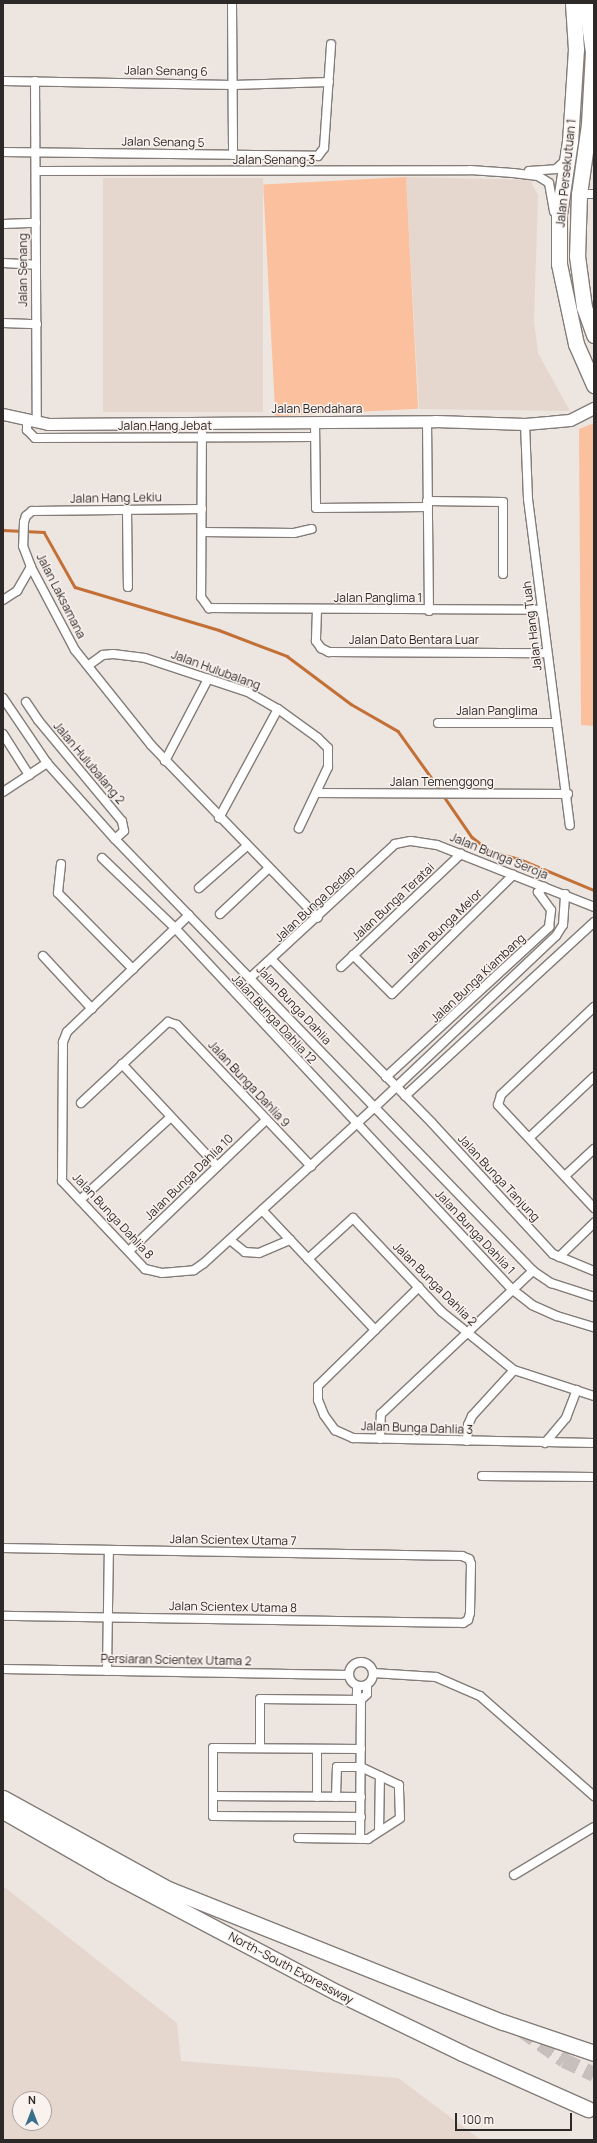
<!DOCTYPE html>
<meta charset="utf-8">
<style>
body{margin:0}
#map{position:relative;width:597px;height:2143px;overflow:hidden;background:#ede5e0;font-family:Manrope,sans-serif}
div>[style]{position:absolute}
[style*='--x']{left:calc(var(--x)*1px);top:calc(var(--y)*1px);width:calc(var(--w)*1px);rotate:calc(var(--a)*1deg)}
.built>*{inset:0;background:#e6d7ce;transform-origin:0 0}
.green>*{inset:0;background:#fbc19e;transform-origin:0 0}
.stream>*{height:2.5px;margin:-1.25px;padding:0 1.25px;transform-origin:1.25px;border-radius:1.25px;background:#c37037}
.highway-tunnel>*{height:15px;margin-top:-7.5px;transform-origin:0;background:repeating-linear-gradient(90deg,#c6bfbb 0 15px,transparent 0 23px)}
.roads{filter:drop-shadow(1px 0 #837c78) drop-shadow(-1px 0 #837c78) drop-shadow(0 1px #837c78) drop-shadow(0 -1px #837c78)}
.street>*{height:8px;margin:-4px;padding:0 4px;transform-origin:4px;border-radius:4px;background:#fff}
.street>.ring{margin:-4px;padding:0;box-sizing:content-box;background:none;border:8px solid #fff;border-radius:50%}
.secondary>*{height:11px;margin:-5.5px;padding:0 5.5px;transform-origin:5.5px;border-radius:5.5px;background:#fff}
.highway>*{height:15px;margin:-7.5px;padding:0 7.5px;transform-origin:7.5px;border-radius:7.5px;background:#fff}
span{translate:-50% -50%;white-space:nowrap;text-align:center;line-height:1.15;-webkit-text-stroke:3px #faf2ee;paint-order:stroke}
.street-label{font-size:12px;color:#2c2928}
.frame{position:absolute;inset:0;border:4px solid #2c2928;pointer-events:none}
.north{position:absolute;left:12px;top:2091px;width:40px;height:40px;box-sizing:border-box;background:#faf2ee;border:1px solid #a8a29f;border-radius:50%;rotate:0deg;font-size:11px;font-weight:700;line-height:16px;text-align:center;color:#2c2928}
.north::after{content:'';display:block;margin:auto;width:14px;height:18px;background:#396f8a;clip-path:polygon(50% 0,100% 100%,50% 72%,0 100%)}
.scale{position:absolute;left:455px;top:2113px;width:117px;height:18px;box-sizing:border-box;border:2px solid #2c2928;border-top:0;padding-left:5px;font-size:12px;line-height:14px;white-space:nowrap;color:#2c2928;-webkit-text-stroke:3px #faf2ee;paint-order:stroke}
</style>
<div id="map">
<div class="built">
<i style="clip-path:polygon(406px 177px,530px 180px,538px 195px,534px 321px,538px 353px,570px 411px,419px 409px)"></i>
<i style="left:103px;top:178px;width:160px;height:234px"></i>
<i style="clip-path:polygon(evenodd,3px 1886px,177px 2023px,181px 2061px,398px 2078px,481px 2140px,3px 2140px,3px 1886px,20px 2099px,44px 2099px,44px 2123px,20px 2123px,20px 2099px)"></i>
</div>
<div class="green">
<i style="left:406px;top:177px;width:232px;height:143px;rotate:87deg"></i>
<i style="clip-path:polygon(594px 423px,594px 726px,581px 725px,579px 429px)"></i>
</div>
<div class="stream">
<i style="--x:3;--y:530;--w:41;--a:2.8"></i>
<i style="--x:44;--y:532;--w:63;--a:60.6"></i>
<i style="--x:75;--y:587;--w:150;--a:16.6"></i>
<i style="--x:219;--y:630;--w:73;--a:20.9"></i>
<i style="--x:287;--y:656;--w:80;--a:36.9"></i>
<i style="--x:351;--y:704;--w:54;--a:29.9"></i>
<i style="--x:398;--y:731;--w:74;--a:54.4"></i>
<i style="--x:443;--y:795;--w:51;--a:55.4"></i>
<i style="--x:472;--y:837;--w:23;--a:38"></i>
<i style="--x:490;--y:851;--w:28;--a:15"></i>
<i style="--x:517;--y:858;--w:83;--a:22.6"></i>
</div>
<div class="highway-tunnel">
<i style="--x:522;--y:2030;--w:52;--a:35.5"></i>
<i style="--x:564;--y:2060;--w:33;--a:25"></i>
</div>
<div class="roads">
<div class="street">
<i style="--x:232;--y:3;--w:152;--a:89.6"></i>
<i style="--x:3;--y:81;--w:230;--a:1"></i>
<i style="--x:233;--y:85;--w:96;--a:-1.8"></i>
<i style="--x:35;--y:81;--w:342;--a:89.7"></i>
<i style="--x:3;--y:152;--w:315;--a:0.7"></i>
<i style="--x:318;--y:156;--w:10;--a:-53"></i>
<i style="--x:324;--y:148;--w:104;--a:-86.1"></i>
<i style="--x:36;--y:171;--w:434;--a:-0.1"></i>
<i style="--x:470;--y:170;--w:43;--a:4"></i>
<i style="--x:513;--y:173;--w:25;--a:7"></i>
<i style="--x:538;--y:176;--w:13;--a:32"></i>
<i style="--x:549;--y:183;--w:29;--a:80"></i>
<i style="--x:529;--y:171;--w:27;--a:-4"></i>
<i style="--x:556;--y:169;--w:13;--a:-42"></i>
<i style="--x:579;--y:194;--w:15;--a:0"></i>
<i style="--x:3;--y:224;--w:33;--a:-2"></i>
<i style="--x:3;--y:263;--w:33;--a:3"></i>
<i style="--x:3;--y:323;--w:34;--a:2"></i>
<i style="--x:27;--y:421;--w:9;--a:90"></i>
<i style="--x:27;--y:430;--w:11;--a:45"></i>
<i style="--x:35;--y:438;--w:280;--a:-0.2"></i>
<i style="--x:427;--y:421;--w:190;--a:89.4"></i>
<i style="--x:202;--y:422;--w:175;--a:90.3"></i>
<i style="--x:201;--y:597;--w:14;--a:54"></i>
<i style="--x:209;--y:608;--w:333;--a:0.3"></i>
<i style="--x:315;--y:422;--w:86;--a:89.3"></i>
<i style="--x:316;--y:508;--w:112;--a:-0.5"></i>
<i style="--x:525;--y:424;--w:75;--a:87.7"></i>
<i style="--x:528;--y:499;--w:329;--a:82.7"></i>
<i style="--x:427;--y:501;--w:76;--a:0.8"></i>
<i style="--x:503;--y:502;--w:72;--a:90"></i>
<i style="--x:202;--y:509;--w:170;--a:179.3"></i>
<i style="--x:32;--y:511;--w:8;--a:140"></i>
<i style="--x:26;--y:516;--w:6;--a:108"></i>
<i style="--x:24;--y:522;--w:24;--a:92"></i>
<i style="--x:23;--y:546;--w:22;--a:69"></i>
<i style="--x:31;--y:567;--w:94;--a:62.1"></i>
<i style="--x:75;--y:650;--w:122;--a:51.3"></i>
<i style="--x:151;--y:745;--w:240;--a:46"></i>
<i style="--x:127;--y:510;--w:77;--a:89.3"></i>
<i style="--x:202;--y:532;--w:92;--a:0.6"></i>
<i style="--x:294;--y:533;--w:18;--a:-13"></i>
<i style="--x:3;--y:600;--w:17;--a:-33"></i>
<i style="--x:17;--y:591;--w:28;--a:-60"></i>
<i style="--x:317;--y:610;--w:31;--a:92"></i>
<i style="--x:316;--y:641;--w:9;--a:54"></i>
<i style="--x:321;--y:648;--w:9;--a:27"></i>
<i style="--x:329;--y:652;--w:217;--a:0.3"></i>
<i style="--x:89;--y:665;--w:17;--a:-36"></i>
<i style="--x:103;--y:655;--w:10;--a:-6"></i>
<i style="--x:113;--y:654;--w:32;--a:7"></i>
<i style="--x:145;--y:658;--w:108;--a:18.3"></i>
<i style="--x:248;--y:692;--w:34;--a:30"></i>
<i style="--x:278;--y:709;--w:49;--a:35.9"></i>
<i style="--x:318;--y:738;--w:14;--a:45"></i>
<i style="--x:328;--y:748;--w:19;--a:90"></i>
<i style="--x:328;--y:767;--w:68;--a:115.4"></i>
<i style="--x:3;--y:698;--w:78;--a:55.9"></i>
<i style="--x:47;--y:763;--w:102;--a:48.2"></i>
<i style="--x:115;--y:839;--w:601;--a:45.94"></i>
<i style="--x:533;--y:1271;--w:22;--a:34"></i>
<i style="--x:551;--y:1283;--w:45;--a:18"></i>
<i style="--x:26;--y:702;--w:22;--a:56"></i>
<i style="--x:38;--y:720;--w:131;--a:50.3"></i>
<i style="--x:122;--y:821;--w:10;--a:79"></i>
<i style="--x:124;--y:831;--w:12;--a:138"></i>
<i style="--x:438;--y:723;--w:118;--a:0"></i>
<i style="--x:3;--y:734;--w:49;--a:57.6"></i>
<i style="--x:165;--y:761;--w:93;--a:-62.3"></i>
<i style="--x:3;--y:792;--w:53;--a:-33.4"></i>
<i style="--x:316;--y:793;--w:252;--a:0.2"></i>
<i style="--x:219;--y:818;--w:124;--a:-61.6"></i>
<i style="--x:102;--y:858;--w:101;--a:43.8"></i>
<i style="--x:175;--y:928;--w:495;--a:47"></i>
<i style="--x:513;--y:1290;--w:24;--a:38"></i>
<i style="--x:532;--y:1305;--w:27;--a:24"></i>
<i style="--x:557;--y:1316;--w:39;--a:17"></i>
<i style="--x:61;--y:864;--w:29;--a:96"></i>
<i style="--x:58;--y:893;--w:107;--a:45.4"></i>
<i style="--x:199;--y:888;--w:64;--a:-41.2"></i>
<i style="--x:220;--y:914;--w:67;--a:-43.2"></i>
<i style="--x:189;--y:915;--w:169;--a:136.2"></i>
<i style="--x:67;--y:1032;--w:11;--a:112"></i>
<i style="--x:63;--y:1042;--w:139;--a:90.4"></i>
<i style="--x:62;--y:1181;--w:121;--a:46.7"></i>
<i style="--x:145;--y:1269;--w:17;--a:13"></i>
<i style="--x:162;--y:1273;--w:32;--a:-5"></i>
<i style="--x:194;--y:1270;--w:12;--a:-35"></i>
<i style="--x:204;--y:1263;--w:231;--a:-42.4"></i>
<i style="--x:375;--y:1107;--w:249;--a:-43.4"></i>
<i style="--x:556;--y:936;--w:13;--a:-58"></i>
<i style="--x:563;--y:925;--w:31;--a:-86"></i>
<i style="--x:353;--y:955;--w:55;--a:45"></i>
<i style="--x:392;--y:994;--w:170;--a:-44.5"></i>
<i style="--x:43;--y:956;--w:72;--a:47.2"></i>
<i style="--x:272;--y:960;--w:228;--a:45.5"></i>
<i style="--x:432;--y:1123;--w:178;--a:47.3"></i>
<i style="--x:553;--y:1254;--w:44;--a:22.5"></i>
<i style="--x:341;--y:967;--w:165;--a:-43.3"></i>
<i style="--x:251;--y:977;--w:196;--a:-42.7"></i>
<i style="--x:395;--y:844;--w:16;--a:-11"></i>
<i style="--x:411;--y:841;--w:26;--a:9"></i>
<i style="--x:437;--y:845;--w:169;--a:21.5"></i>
<i style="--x:594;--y:1007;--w:128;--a:136.6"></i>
<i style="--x:501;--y:1095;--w:10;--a:107"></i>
<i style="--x:498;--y:1105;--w:141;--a:47"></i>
<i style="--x:122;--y:1064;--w:139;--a:47"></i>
<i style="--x:386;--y:1077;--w:222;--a:-42.6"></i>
<i style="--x:549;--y:927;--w:17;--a:-83"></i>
<i style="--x:551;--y:910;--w:22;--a:-126"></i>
<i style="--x:538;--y:892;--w:8;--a:-40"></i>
<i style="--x:405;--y:1096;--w:257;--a:-42.6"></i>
<i style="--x:81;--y:1103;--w:119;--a:-43"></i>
<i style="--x:168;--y:1022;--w:9;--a:18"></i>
<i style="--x:177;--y:1025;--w:195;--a:46.5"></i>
<i style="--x:530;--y:1137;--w:88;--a:-43.2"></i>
<i style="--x:566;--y:1175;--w:38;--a:-43"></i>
<i style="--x:80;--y:1200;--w:123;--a:-42.4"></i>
<i style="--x:262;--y:1210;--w:165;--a:46.7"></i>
<i style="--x:230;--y:1240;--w:19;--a:39"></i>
<i style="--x:245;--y:1252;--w:14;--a:4"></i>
<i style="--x:259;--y:1253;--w:34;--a:-23"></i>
<i style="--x:129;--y:1251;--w:190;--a:-43.7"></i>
<i style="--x:559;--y:1257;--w:49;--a:-44.2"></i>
<i style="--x:308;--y:1259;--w:61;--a:-42.3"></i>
<i style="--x:353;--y:1218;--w:129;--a:46.6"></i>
<i style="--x:442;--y:1312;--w:92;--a:38.9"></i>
<i style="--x:514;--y:1370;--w:84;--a:18"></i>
<i style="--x:419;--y:1287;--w:141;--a:135.6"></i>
<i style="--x:318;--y:1386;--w:14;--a:90"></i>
<i style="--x:318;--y:1400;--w:16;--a:68"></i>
<i style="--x:324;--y:1415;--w:19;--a:54"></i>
<i style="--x:335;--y:1430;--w:20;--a:24"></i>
<i style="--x:353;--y:1438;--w:241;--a:1.2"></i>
<i style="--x:380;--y:1439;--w:25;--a:-88"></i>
<i style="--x:381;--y:1414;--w:209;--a:-43.3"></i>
<i style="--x:467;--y:1441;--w:16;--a:-86"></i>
<i style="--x:468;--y:1425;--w:10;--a:-66"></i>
<i style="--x:472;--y:1416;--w:62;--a:-47.6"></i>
<i style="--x:545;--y:1443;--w:33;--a:-50"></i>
<i style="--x:566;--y:1418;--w:30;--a:-69"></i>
<i style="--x:482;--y:1476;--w:112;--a:0.5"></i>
<i style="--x:3;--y:1548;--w:459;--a:1"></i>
<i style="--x:462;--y:1556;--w:8;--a:23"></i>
<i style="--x:469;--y:1559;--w:5;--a:68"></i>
<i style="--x:471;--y:1564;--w:49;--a:91.2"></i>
<i style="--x:470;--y:1613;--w:7;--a:106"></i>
<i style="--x:468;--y:1620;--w:6;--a:149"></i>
<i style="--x:463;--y:1623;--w:460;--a:-179.1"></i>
<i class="ring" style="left:349px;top:1662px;width:16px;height:16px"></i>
<i style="--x:3;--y:1669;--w:345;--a:1"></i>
<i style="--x:107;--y:1671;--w:121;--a:-89.1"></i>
<i style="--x:373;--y:1673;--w:63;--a:3.6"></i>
<i style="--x:436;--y:1677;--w:48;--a:23.4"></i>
<i style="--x:480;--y:1696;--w:152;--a:41.3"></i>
<i style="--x:357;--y:1686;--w:8;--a:90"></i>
<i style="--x:357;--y:1694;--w:7;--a:56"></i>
<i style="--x:361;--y:1700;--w:139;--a:90.4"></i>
<i style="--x:260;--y:1748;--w:49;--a:-90"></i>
<i style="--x:260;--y:1699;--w:101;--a:0.6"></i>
<i style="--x:361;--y:1700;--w:8;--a:-45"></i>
<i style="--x:367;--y:1694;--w:9;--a:-90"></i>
<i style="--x:213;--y:1796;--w:148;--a:0.4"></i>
<i style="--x:317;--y:1797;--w:48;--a:-90"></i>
<i style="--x:361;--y:1817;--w:148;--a:-179.6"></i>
<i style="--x:213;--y:1816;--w:68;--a:-90"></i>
<i style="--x:213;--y:1748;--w:148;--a:0.4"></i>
<i style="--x:379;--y:1831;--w:55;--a:-89"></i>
<i style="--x:298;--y:1838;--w:70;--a:0.8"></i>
<i style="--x:368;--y:1839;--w:38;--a:-33"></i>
<i style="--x:400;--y:1818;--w:33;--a:-92"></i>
<i style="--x:399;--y:1785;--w:42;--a:-154.7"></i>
<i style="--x:361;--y:1767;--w:24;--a:180"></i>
<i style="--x:337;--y:1767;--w:30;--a:92"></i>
<i style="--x:514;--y:1875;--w:93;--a:-31"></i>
</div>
<div class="secondary">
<i style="--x:3;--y:414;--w:46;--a:12.5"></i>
<i style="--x:48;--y:424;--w:387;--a:-0.4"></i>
<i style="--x:435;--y:421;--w:90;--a:1.9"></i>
<i style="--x:525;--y:424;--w:45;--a:-5.1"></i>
<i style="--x:570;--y:420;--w:27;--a:-27"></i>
</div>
<div class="highway">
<i style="--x:573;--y:3;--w:46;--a:86.3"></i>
<i style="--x:576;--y:49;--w:92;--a:93.7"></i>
<i style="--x:570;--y:141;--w:74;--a:98.6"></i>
<i style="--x:559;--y:214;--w:50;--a:90"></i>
<i style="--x:559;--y:264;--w:82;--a:78"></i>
<i style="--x:576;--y:344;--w:45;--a:66.3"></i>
<i style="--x:586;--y:3;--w:49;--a:81.9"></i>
<i style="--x:593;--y:52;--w:72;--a:93.2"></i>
<i style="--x:589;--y:124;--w:71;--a:98.1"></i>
<i style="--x:579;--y:194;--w:62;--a:91.8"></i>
<i style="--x:577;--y:256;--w:51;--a:82.2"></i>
<i style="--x:584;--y:307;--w:30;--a:70"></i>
<i style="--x:3;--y:1798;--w:188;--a:28.9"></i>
<i style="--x:168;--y:1889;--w:360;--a:21.7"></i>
<i style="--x:503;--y:2022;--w:96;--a:18.8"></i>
<i style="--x:3;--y:1811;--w:122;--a:29.9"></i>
<i style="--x:109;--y:1872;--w:259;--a:27.9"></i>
<i style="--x:338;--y:1993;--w:138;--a:25.8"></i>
<i style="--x:462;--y:2053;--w:138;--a:24"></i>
</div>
</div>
<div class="street-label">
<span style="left:166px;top:71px;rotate:1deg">Jalan Senang 6</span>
<span style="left:163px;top:142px;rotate:1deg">Jalan Senang 5</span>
<span style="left:274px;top:160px">Jalan Senang 3</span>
<span style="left:566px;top:173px;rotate:-84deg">Jalan Persekutuan 1</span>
<span style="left:23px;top:270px;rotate:-90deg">Jalan Senang</span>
<span style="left:317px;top:409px">Jalan Bendahara</span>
<span style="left:165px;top:426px">Jalan Hang Jebat</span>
<span style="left:116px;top:498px;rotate:-1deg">Jalan Hang Lekiu</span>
<span style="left:61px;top:596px;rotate:63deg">Jalan Laksamana</span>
<span style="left:378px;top:598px">Jalan Panglima 1</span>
<span style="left:532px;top:626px;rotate:-97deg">Jalan Hang Tuah</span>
<span style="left:414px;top:640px">Jalan Dato Bentara Luar</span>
<span style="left:216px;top:670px;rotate:20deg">Jalan Hulubalang</span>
<span style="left:497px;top:711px">Jalan Panglima</span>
<span style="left:89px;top:763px;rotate:50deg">Jalan Hulubalang 2</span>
<span style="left:442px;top:782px">Jalan Temenggong</span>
<span style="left:499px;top:856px;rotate:22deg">Jalan Bunga Seroja</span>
<span style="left:393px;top:902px;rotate:-43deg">Jalan Bunga Teratai</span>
<span style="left:315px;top:904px;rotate:-43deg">Jalan Bunga Dedap</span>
<span style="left:444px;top:926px;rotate:-44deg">Jalan Bunga Melor</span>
<span style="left:478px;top:978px;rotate:-43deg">Jalan Bunga Kiambang</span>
<span style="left:294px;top:1005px;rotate:47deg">Jalan Bunga Dahlia</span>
<span style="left:274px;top:1019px;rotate:47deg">Jalan Bunga Dahlia 12</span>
<span style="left:249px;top:1084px;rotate:47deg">Jalan Bunga Dahlia 9</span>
<span style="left:189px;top:1177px;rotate:-44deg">Jalan Bunga Dahlia 10</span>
<span style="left:499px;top:1178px;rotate:47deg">Jalan Bunga Tanjung</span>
<span style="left:113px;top:1216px;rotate:47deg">Jalan Bunga Dahlia 8</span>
<span style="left:475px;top:1232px;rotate:47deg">Jalan Bunga Dahlia 1</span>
<span style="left:435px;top:1284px;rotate:45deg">Jalan Bunga Dahlia 2</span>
<span style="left:417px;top:1428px;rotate:2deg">Jalan Bunga Dahlia 3</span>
<span style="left:233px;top:1540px;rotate:1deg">Jalan Scientex Utama 7</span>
<span style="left:233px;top:1607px;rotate:1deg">Jalan Scientex Utama 8</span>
<span style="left:176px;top:1660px;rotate:1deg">Persiaran Scientex Utama 2</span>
<span style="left:291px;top:1968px;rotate:28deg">North–South Expressway</span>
</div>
<div class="frame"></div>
<div class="north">N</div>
<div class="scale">100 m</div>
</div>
